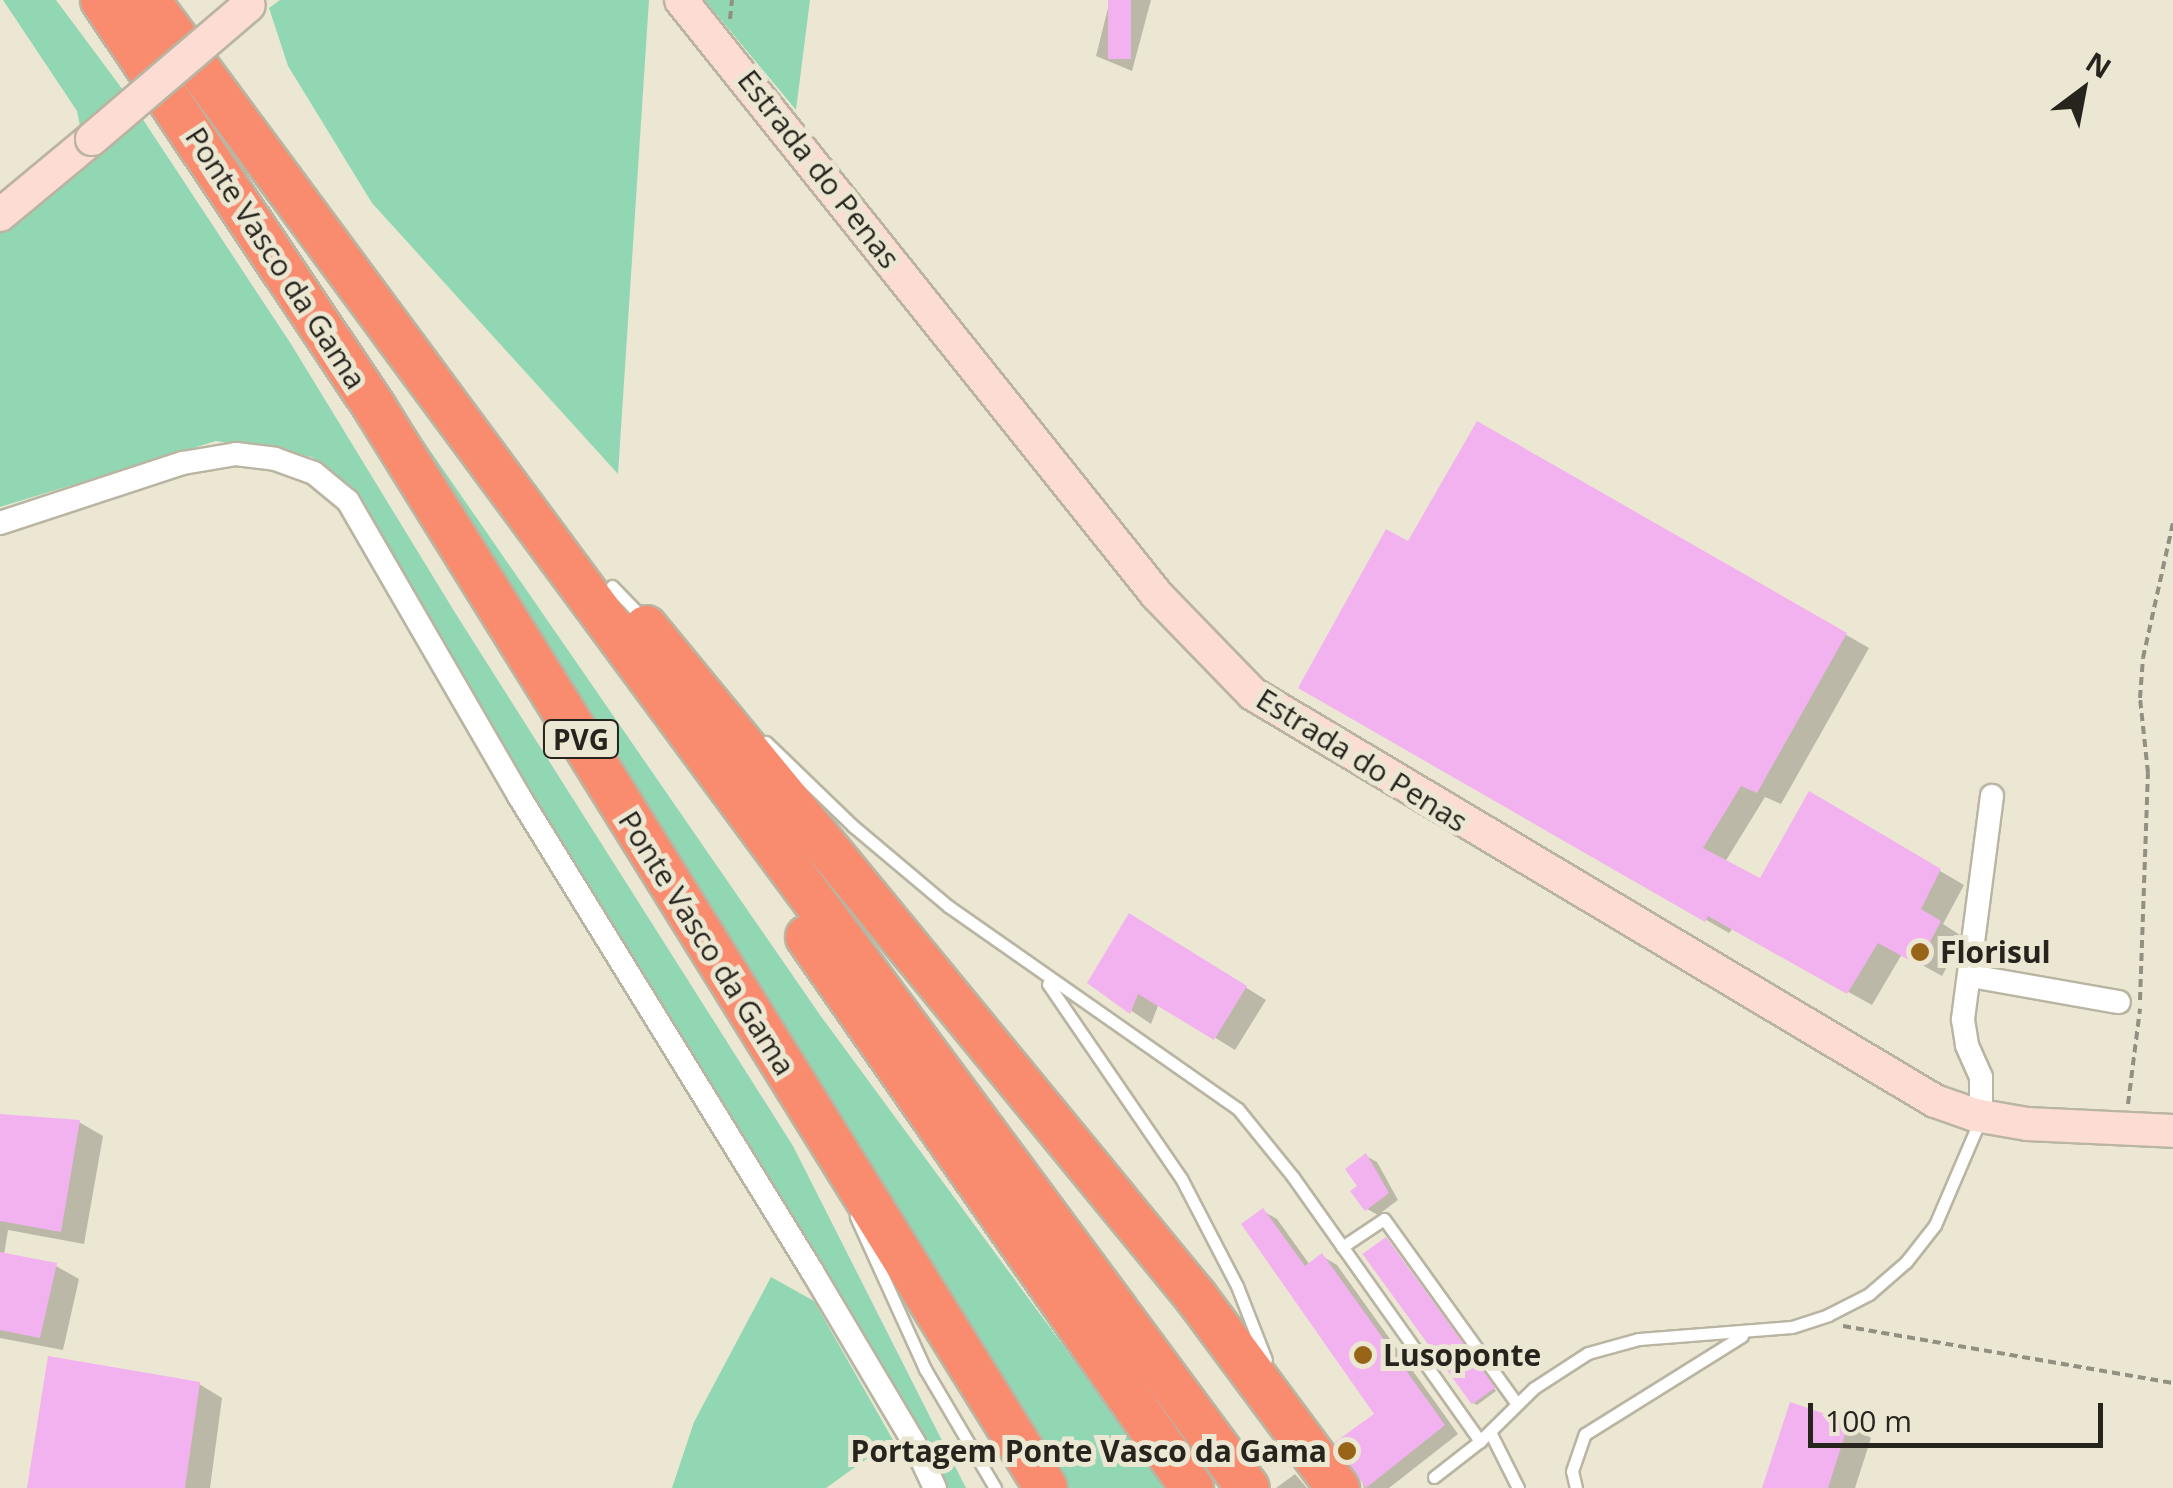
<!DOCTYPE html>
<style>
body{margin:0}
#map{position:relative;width:2173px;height:1488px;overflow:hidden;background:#ece7d3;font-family:"Open Sans",sans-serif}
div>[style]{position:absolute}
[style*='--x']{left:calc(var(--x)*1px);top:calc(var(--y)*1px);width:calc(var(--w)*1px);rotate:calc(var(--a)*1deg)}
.green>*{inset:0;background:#92d7b3}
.shadow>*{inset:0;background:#0003}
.building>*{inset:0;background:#f2b2ef;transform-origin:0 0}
.path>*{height:4px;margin-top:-2px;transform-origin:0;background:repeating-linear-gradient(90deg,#938f81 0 8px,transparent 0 13px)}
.roads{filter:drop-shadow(2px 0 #b9b5a2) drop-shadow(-2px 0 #b9b5a2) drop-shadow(0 2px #b9b5a2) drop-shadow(0 -2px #b9b5a2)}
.lane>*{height:11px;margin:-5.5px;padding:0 5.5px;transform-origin:5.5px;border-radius:5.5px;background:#fff}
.street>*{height:22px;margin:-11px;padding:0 11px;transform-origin:11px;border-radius:11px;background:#fff}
.secondary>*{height:32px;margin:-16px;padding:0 16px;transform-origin:16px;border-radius:16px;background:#fddcd4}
.highway>*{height:42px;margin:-21px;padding:0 21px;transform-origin:21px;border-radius:21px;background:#f98b6e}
.bridges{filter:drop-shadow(2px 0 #b9b5a2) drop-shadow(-2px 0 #b9b5a2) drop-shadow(0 2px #b9b5a2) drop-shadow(0 -2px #b9b5a2)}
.secondary-bridge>*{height:32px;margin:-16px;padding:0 16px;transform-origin:16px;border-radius:16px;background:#fddcd4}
.dots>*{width:28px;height:28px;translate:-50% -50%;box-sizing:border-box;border:5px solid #ece7d3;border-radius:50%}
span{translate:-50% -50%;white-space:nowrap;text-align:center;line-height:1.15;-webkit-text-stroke:10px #ece7d3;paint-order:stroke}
.shield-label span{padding:2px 8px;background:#ece7d3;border:2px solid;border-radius:8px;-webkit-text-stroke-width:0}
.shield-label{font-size:28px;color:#26241d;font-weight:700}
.street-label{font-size:30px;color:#26241d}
.poi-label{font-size:30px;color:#26241d;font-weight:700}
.left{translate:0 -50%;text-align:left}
.right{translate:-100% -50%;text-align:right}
.north{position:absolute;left:2033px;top:40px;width:100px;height:100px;-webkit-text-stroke:8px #ece7d3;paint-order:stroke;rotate:32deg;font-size:28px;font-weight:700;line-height:40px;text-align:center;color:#26241d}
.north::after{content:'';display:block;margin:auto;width:35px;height:45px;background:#26241d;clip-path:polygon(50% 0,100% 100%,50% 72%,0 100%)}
.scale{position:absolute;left:1808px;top:1403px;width:295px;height:45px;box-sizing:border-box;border:5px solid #26241d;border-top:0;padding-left:12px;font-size:30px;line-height:35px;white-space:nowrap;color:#26241d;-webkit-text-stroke:8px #ece7d3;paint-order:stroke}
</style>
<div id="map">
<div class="green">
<i style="clip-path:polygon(3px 0,56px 0,123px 90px,80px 126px,77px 111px)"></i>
<i style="clip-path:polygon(280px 0,649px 0,618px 474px,372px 203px,288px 66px,269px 8px)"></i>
<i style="clip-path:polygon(702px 0,810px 0,796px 110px,718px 16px)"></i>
<i style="clip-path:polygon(142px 118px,291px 344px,454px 611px,793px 1146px,966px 1488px,942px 1488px,371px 519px,312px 457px,216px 441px,0 507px,0 217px,103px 151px)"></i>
<i style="clip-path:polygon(391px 394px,820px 1015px,1168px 1488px,1052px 1488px)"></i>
<i style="clip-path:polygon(771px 1277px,814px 1301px,893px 1440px,826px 1488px,672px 1488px,694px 1422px)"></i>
</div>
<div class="shadow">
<i style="clip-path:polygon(1110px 0,1151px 0,1132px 71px,1096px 56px)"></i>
<i style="clip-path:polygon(1478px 424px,1869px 648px,1781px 804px,1765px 797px,1725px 862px,1761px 882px,1810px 795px,1964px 885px,1943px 924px,1963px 937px,1942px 976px,1902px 954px,1872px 1005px,1733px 928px,1729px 933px,1302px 687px,1409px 545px)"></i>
<i style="clip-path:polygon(1150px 928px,1266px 1000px,1235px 1050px,1159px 1003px,1151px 1024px,1090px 983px)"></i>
<i style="clip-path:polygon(0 1117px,79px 1122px,103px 1136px,84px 1244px,8px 1230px,4px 1255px,56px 1266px,79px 1279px,63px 1350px,0 1338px)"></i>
<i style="clip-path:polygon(1366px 1156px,1377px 1162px,1398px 1200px,1378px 1215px,1367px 1209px,1361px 1186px)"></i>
<i style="clip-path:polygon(1263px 1211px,1277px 1219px,1310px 1265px,1322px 1256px,1337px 1265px,1458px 1434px,1389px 1488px,1364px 1488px,1360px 1472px,1378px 1415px)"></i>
<i style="clip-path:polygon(1386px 1240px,1496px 1391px,1477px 1405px,1472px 1402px)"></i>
<i style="clip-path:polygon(199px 1384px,222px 1398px,210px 1488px,30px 1488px)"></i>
<i style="clip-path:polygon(1848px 1424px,1871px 1438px,1855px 1488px,1764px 1488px)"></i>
<i style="clip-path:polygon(1295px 1474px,1307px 1488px,1276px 1488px)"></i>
</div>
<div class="building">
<i style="left:1108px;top:0;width:23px;height:59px"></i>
<i style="clip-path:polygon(1477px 421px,1847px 633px,1757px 793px,1741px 786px,1703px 848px,1760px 878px,1809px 791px,1941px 869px,1921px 909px,1941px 921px,1918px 965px,1878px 943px,1847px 994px,1708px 916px,1705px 922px,1298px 688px,1386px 529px,1408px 541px)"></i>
<i style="clip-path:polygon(1129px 913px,1247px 986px,1214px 1040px,1138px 994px,1130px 1014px,1087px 983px)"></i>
<i style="clip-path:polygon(0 1114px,80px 1120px,61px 1232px,0 1221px)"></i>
<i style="clip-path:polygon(1366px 1153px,1389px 1193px,1365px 1211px,1350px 1191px,1357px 1186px,1345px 1169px)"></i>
<i style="clip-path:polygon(1263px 1208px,1305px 1266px,1322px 1253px,1445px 1425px,1366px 1488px,1335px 1442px,1374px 1414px,1241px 1224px)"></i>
<i style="left:1386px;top:1237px;width:186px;height:29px;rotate:54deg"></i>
<i style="clip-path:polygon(0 1252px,57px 1263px,40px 1338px,0 1330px)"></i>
<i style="clip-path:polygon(48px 1356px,200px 1382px,185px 1488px,27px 1488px)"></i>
<i style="clip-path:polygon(1790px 1402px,1849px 1422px,1828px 1488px,1762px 1488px)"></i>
</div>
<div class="path">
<i style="--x:730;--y:19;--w:19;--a:-84"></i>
<i style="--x:2140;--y:1000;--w:227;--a:-88"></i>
<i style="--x:2148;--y:773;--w:75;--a:-96.1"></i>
<i style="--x:2140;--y:698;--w:40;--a:-85.7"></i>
<i style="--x:2143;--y:658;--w:138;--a:-77.5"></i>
<i style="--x:2128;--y:1104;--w:96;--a:-82.8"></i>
<i style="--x:1843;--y:1326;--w:335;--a:9.8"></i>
</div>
<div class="roads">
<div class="lane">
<i style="--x:612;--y:586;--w:46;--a:45.9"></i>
<i style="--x:766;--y:742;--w:121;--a:44"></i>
<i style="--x:853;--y:826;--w:124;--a:40.1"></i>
<i style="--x:948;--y:906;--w:354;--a:35"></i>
<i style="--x:1238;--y:1109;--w:87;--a:51"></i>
<i style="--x:1293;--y:1177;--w:324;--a:54.7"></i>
<i style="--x:1048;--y:984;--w:235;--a:55.6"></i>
<i style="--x:1181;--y:1178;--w:122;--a:62.6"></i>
<i style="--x:1237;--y:1286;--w:79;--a:68.6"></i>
<i style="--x:856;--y:1217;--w:167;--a:65.6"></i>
<i style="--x:925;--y:1369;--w:138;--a:59.5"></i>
<i style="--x:1342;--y:1247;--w:50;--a:-33.7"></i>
<i style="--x:1384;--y:1219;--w:226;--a:54.3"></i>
<i style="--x:1490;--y:1432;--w:63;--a:63.4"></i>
<i style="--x:1434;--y:1477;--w:58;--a:-38"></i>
<i style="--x:1480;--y:1441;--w:76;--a:-44.5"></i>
<i style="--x:1534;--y:1388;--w:64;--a:-32.9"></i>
<i style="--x:1588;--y:1353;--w:53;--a:-15.4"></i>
<i style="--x:1639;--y:1339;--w:153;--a:-4.5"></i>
<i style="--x:1792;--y:1327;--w:38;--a:-18"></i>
<i style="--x:1828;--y:1315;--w:46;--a:-27.1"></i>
<i style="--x:1869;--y:1294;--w:49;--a:-40.9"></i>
<i style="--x:1906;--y:1262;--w:47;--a:-51.9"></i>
<i style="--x:1935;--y:1225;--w:114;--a:-66.8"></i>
<i style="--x:1576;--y:1488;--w:17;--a:-103"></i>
<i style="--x:1572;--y:1471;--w:39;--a:-71"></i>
<i style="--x:1585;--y:1434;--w:185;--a:-32"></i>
</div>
<div class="street">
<i style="--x:0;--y:523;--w:193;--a:-18.2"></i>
<i style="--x:183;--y:463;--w:54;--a:-9.6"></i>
<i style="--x:236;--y:454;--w:39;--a:7"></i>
<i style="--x:275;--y:459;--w:41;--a:19.7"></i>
<i style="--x:314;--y:473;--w:44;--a:39.5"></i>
<i style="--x:348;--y:501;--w:341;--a:59.9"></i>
<i style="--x:519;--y:796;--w:558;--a:58.33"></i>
<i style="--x:812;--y:1271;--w:200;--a:59.3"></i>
<i style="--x:914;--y:1443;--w:50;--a:65"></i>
<i style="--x:1971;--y:976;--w:150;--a:10"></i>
<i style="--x:1981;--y:1116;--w:39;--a:-90"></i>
<i style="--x:1981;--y:1077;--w:35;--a:-114"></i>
<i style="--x:1967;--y:1045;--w:26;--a:-99"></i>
<i style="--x:1963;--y:1019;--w:225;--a:-82.6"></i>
</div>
<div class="secondary">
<i style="--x:681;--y:0;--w:761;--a:51.35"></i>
<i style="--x:1156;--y:594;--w:139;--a:45.9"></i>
<i style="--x:1253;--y:694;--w:794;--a:30.83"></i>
<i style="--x:1935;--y:1101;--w:42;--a:19.3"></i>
<i style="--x:1975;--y:1115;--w:53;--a:9.8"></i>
<i style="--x:2027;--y:1124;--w:146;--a:2.7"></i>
<i style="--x:0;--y:215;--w:119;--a:-39.6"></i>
</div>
<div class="highway">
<i style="--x:102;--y:0;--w:491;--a:56.2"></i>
<i style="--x:375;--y:408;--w:1271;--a:58.15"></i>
<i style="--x:148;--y:0;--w:1850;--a:53.53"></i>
<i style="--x:646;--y:627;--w:867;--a:50.62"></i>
<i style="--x:1196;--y:1297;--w:238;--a:53.4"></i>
<i style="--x:807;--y:937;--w:672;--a:55.06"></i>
</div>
</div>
<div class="bridges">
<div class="secondary-bridge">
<i style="--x:92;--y:139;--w:206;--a:-40.5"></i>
</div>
</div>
<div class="dots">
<i style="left:1920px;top:952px;background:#976418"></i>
<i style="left:1363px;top:1355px;background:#976418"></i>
<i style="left:1347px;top:1451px;background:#976418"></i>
</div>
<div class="shield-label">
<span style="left:581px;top:739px">PVG</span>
</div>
<div class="street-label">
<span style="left:819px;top:169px;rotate:52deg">Estrada do Penas</span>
<span style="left:276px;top:258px;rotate:57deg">Ponte Vasco da Gama</span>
<span style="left:1362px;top:760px;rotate:32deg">Estrada do Penas</span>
<span style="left:707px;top:943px;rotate:58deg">Ponte Vasco da Gama</span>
</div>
<div class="poi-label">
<span class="left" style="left:1940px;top:952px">Florisul</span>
<span class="left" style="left:1383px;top:1355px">Lusoponte</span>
<span class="right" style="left:1327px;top:1451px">Portagem Ponte Vasco da Gama</span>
</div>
<div class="north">N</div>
<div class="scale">100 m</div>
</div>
